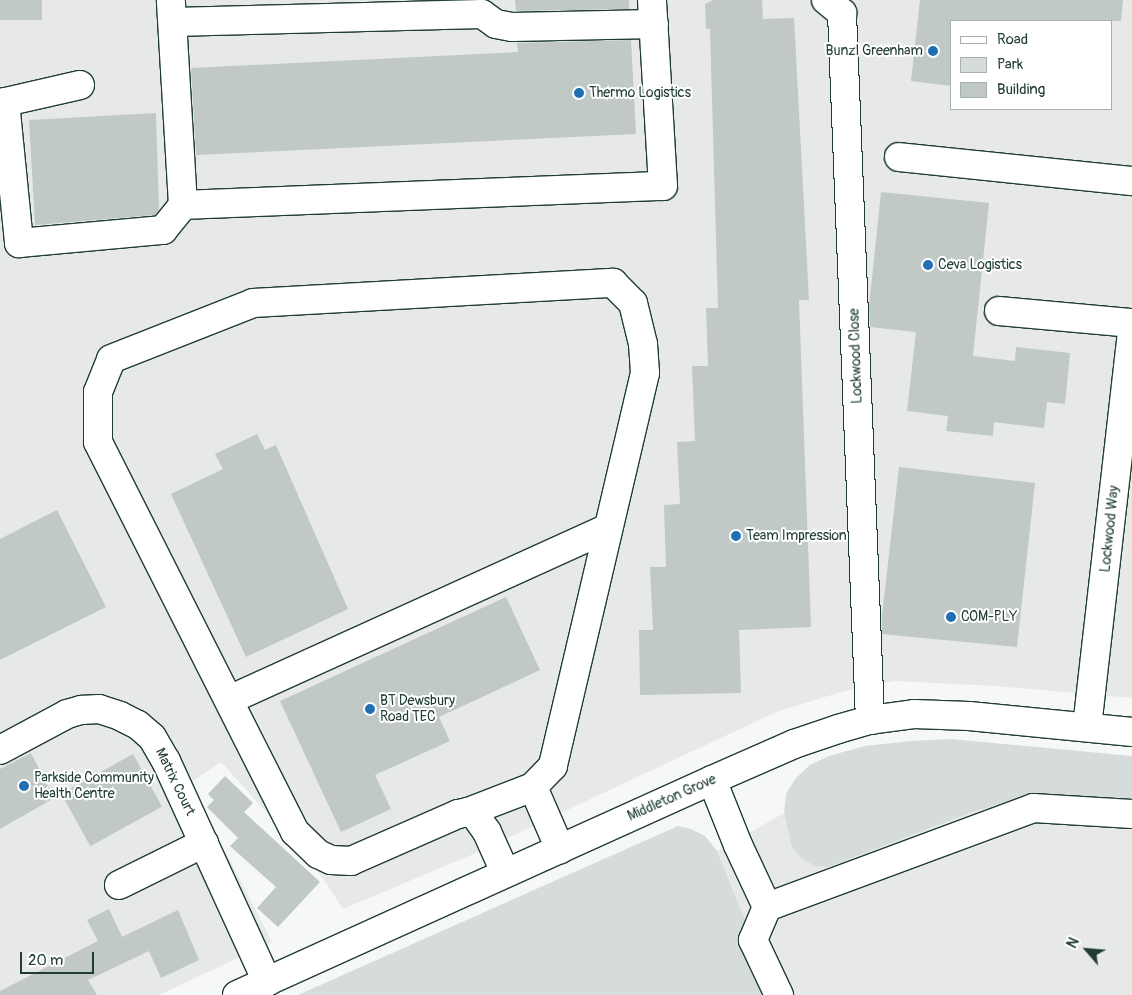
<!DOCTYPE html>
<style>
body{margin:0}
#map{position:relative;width:1132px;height:995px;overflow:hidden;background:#f6f7f7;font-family:Pangolin,sans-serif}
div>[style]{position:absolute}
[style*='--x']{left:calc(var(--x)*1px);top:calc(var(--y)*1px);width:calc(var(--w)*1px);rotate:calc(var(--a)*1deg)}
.built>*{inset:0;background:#e6e9e8}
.green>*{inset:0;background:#d6dcdb}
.building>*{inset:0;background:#c0c9c6;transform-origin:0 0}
.roads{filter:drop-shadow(1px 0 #1f3d34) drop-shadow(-1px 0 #1f3d34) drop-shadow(0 1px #1f3d34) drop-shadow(0 -1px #1f3d34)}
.minor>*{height:28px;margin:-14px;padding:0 14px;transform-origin:14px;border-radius:14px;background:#fff}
.dots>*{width:14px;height:14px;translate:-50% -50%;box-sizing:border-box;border:2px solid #fff;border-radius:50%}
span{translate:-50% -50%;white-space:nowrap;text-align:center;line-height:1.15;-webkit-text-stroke:4px #fff;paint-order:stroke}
.poi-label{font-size:14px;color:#1f3d34}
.right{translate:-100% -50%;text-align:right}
.left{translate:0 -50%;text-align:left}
.street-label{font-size:14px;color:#1f3d34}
.legend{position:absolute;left:950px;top:20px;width:162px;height:90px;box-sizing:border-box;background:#fff;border:1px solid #a5b1ae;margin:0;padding:6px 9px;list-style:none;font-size:15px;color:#1f3d34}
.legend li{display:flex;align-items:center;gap:10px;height:25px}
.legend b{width:25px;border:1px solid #a5b1ae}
.north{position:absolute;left:1062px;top:925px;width:50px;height:50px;-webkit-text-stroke:4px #fff;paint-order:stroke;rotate:297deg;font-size:14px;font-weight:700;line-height:20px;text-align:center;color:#1f3d34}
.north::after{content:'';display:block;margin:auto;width:18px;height:22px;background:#1f3d34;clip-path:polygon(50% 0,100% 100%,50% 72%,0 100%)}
.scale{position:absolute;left:20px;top:952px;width:74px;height:22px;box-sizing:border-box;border:2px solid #1f3d34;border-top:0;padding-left:6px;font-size:15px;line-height:18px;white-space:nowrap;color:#1f3d34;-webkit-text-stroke:4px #fff;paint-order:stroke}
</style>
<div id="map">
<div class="built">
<i style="clip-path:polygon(evenodd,0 0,1132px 0,1132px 698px,996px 686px,894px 681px,841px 692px,776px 712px,471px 855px,343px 909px,312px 862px,221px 762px,190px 783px,272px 942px,159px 995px,0 995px,0 0,951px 21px,1111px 21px,1111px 109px,951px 109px,951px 21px)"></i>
<i style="clip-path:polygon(1023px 797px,1132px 804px,1132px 995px,779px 995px,753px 940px,717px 851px,784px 813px,792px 846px,800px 857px)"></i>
</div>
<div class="green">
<i style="clip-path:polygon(951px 739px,1132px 756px,1132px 804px,1023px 797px,972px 812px,828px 867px,815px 866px,800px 857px,792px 847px,784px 813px,786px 794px,796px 778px,810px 765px,829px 756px,865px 746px,910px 741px)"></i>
<i style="clip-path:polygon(678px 826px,691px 829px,705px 836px,717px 851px,753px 940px,779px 995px,298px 995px)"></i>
</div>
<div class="building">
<i style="left:0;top:0;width:42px;height:20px"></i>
<i style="clip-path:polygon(515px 0,629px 0,629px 9px,516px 11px)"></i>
<i style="clip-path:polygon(713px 0,762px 0,763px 19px,794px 18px,809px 300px,799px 300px,811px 627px,739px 630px,741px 693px,640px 695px,639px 630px,653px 630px,650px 567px,666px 567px,664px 505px,680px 504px,677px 442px,695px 441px,692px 366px,708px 366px,706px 308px,718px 308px,710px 29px,706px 29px,705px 4px)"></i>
<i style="clip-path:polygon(920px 0,1123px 0,1121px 21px,951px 21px,951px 86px,911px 81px)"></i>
<i style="clip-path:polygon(631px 40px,636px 134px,196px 155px,191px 68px,518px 52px,517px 43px)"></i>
<i style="clip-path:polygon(156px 113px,159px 210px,155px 215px,35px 225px,29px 120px)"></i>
<i style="clip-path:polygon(881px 192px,989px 203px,973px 356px,1015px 361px,1016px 347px,1070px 353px,1065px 404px,1047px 402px,1044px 428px,994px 422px,993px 436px,946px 431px,948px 416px,907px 411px,916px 332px,870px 327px,869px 307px)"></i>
<i style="clip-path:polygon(257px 434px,265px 450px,276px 445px,348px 609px,246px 657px,171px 494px,223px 469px,215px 454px)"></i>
<i style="clip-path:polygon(899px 467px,1035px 483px,1017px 647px,882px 634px,882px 616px)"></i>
<i style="clip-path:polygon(57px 510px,106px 607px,0 660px,0 539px)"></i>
<i style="clip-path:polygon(506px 597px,540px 670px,439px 717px,450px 741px,375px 775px,391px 809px,341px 832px,280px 701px)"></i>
<i style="clip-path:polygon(31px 753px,54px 798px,0 829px,0 769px)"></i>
<i style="left:133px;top:754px;width:60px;height:82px;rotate:61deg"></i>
<i style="clip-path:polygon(225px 776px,253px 803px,244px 812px,320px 882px,278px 927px,257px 908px,276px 887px,230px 846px,238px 838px,207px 807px,214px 800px,208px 794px)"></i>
<i style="clip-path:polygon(109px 909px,122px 937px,178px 910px,199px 960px,161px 978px,149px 951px,88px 980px,97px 995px,0 995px,0 991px,98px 941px,87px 920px)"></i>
</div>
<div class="roads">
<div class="minor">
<i style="--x:826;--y:0;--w:21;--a:39"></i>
<i style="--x:842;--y:13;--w:708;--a:87.73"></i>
<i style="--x:173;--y:22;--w:309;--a:-1.5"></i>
<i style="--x:482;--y:14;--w:17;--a:36"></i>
<i style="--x:496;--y:24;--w:16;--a:11"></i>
<i style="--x:512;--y:27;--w:142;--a:-1.2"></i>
<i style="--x:80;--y:85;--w:77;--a:167.2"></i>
<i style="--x:5;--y:102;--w:142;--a:84.3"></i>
<i style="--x:19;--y:243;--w:145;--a:-5.2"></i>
<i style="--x:163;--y:230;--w:32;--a:-51"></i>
<i style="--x:183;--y:205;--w:205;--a:-93.4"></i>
<i style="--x:899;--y:157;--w:234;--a:5.9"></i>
<i style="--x:183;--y:205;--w:480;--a:-2.3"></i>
<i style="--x:663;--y:186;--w:186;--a:-93.4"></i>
<i style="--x:999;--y:311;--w:134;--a:5.2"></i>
<i style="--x:229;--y:700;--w:416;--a:-24.4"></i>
<i style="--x:1087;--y:727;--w:400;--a:-83.5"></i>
<i style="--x:0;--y:750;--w:76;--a:-28.2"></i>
<i style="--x:67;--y:714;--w:15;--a:-16"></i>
<i style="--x:81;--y:710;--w:18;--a:-3"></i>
<i style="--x:99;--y:709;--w:22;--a:18"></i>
<i style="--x:120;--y:716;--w:20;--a:27"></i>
<i style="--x:138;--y:725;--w:18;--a:41"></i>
<i style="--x:152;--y:737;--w:28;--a:60"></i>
<i style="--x:166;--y:761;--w:243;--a:65.4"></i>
<i style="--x:712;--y:780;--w:70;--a:68.2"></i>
<i style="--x:738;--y:845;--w:68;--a:64.9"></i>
<i style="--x:767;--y:907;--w:36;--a:113"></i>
<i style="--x:753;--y:940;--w:61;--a:64.7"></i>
<i style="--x:468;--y:812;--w:70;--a:-21"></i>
<i style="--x:505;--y:872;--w:44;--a:-114.2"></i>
<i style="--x:487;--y:832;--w:19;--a:-125"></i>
<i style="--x:476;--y:816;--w:9;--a:-153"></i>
<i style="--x:468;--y:812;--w:10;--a:169"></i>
<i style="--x:458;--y:814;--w:117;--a:156.3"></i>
<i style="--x:351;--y:861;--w:20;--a:-177"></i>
<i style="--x:331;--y:860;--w:14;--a:-155"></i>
<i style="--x:318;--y:854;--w:32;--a:-136"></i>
<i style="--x:295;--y:832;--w:437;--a:-116.8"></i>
<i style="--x:98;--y:442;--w:50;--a:-90"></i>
<i style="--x:98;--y:392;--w:35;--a:-68"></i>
<i style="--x:111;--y:359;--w:153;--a:-21.5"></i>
<i style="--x:253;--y:303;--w:361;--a:-3.2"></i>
<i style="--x:613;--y:283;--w:28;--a:45"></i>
<i style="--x:633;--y:303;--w:42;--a:76.3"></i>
<i style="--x:643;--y:344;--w:29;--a:86"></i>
<i style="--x:645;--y:373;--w:404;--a:103.2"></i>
<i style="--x:553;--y:766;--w:29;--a:134"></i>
<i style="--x:533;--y:787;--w:68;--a:66.5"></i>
<i style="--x:119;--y:885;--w:95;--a:-26.3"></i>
<i style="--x:767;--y:907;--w:284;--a:-20.4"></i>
<i style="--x:1033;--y:808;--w:99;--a:3.5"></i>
<i style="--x:237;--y:995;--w:521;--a:-24.35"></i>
<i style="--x:712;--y:780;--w:90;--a:-23.7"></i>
<i style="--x:794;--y:744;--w:46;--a:-18.8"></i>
<i style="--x:838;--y:729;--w:33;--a:-16"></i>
<i style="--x:870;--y:720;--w:44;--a:-7.8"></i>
<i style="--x:914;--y:714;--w:55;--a:2.1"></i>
<i style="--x:969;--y:716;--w:164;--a:5.6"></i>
</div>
</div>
<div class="dots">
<i style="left:933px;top:51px;background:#1f6fb2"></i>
<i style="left:579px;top:93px;background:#1f6fb2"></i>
<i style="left:928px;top:265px;background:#1f6fb2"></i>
<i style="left:736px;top:536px;background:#1f6fb2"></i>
<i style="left:951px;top:617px;background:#1f6fb2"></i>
<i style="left:370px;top:709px;background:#1f6fb2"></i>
<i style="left:24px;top:786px;background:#1f6fb2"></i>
</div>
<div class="poi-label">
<span class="right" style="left:923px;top:51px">Bunzl Greenham</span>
<span class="left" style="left:589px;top:93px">Thermo Logistics</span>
<span class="left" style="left:938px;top:265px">Ceva Logistics</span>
<span class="left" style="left:746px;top:536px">Team Impression</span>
<span class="left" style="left:961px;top:617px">COM-PLY</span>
<span class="left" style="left:380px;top:709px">BT Dewsbury<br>Road TEC</span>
<span class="left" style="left:34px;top:786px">Parkside Community<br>Health Centre</span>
</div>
<div class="street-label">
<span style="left:856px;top:356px;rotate:-92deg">Lockwood Close</span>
<span style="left:1110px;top:529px;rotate:-84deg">Lockwood Way</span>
<span style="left:175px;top:782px;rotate:64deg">Matrix Court</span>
<span style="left:672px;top:798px;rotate:-24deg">Middleton Grove</span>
</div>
<ul class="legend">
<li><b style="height:6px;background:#fff"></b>Road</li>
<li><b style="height:14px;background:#d6dcdb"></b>Park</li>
<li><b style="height:14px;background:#c0c9c6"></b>Building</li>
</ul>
<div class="north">N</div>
<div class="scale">20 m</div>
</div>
